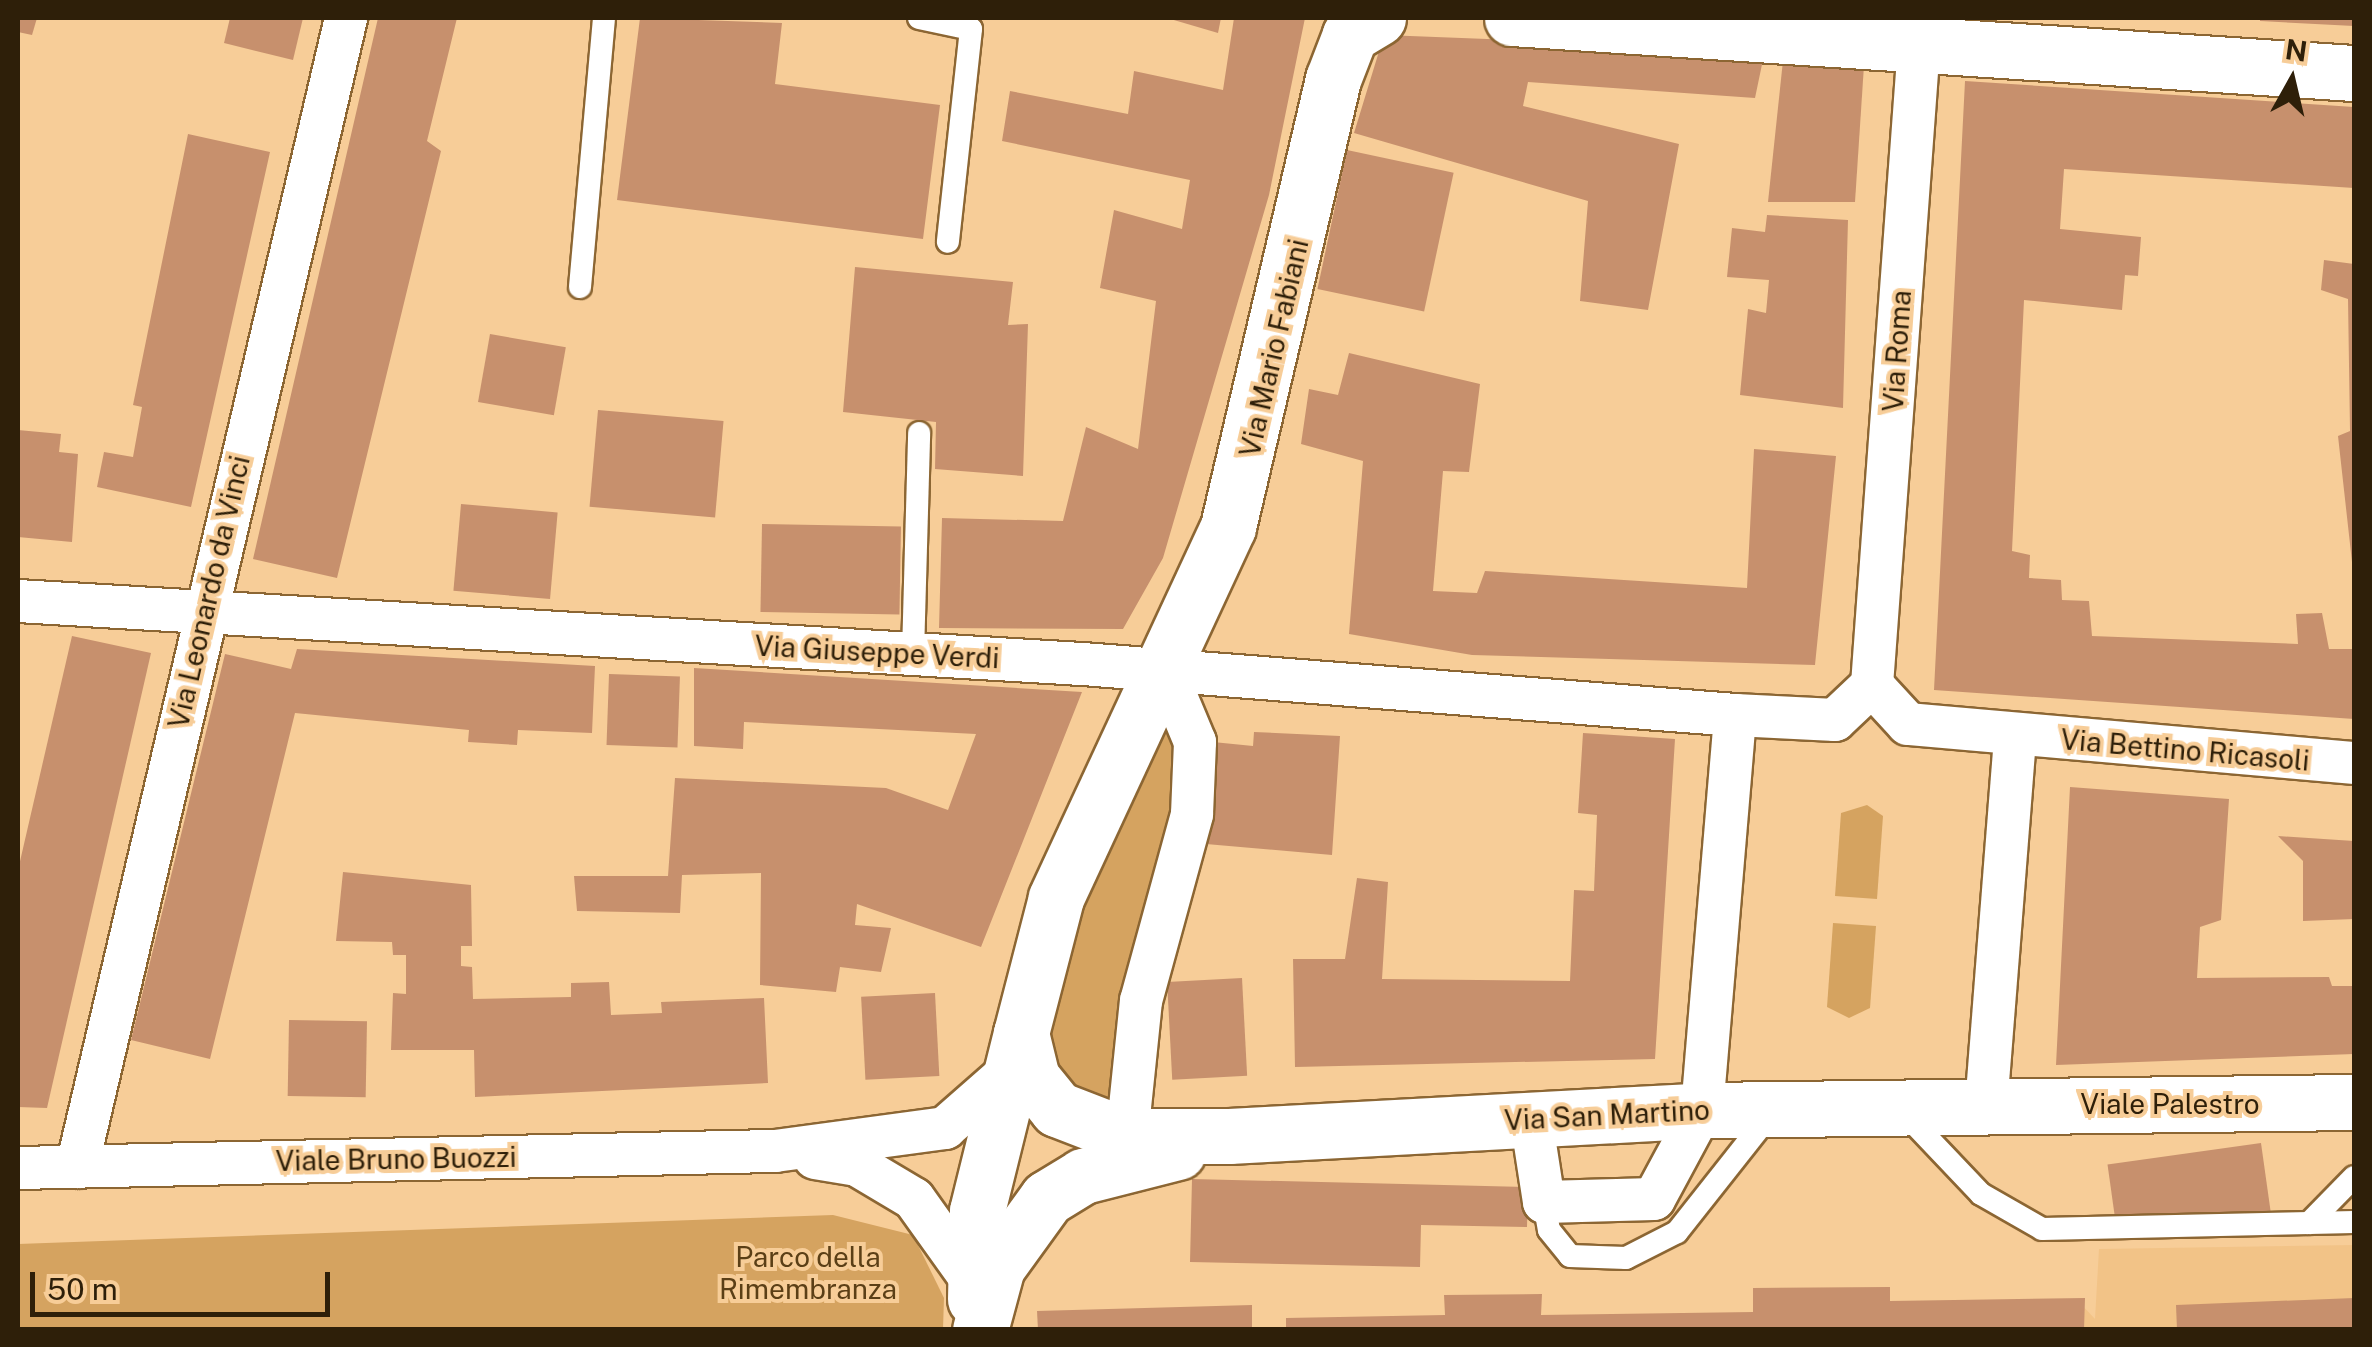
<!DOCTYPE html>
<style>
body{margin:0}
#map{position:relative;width:2372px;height:1347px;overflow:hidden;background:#f7cd98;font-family:"Public Sans",sans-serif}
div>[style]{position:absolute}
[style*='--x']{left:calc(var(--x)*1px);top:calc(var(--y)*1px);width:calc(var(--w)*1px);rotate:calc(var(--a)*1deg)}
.built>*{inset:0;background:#f2c387}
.green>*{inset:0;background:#d5a360}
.building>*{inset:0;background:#c7906d;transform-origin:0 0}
.roads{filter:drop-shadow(2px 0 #8c6633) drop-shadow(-2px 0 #8c6633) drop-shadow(0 2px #8c6633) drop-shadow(0 -2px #8c6633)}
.lane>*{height:22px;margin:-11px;padding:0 11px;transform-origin:11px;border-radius:11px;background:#fff}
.street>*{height:42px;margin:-21px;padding:0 21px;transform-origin:21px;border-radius:21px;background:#fff}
.secondary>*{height:55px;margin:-27.5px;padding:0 27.5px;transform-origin:27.5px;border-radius:27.5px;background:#fff}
span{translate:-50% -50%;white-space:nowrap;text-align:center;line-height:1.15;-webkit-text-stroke:8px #f7cd98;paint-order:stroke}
.street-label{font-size:28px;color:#2e1f09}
.park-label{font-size:28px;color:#5b3f16}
.frame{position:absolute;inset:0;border:20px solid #2e1f09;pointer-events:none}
.north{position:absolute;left:2242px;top:30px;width:100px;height:100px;-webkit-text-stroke:8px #f7cd98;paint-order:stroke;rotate:8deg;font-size:28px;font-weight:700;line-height:40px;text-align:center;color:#2e1f09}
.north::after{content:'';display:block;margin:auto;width:35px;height:45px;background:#2e1f09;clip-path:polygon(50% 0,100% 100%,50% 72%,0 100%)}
.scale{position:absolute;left:30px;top:1272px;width:300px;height:45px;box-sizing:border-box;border:5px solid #2e1f09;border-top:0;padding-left:12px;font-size:30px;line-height:35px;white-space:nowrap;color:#2e1f09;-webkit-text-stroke:8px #f7cd98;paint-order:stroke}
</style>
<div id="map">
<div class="built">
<i style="clip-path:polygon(2354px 1245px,2354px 1329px,2078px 1329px,2078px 1301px,2095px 1319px,2099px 1249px)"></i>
</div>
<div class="green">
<i style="clip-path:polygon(1165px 670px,1195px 742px,1127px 1098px,1074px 1122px,1026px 1008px)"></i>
<i style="clip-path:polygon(1867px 805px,1883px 816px,1877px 899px,1835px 896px,1841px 813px)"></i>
<i style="clip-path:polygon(1833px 923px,1876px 926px,1870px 1008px,1849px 1018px,1827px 1007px)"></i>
<i style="clip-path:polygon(833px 1215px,913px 1235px,944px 1298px,943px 1329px,18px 1329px,18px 1244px)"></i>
</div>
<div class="building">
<i style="clip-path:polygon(18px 18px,37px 18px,32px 35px,18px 32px)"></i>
<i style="clip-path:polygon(230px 18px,303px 18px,293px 60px,224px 43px)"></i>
<i style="clip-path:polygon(378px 18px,457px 18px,427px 141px,441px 151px,337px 578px,253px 559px)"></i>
<i style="clip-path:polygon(640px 18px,782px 23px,775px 84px,940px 105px,923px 239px,617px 200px)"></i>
<i style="clip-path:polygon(1167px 18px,1221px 18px,1218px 33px)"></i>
<i style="clip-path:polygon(1234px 18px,1305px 18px,1269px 195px,1163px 558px,1123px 629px,939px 628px,942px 518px,1063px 521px,1086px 427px,1138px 449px,1156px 301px,1100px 288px,1114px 210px,1182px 229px,1190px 180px,1002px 141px,1010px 91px,1128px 114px,1134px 71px,1223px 90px)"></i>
<i style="clip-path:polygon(2260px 18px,2354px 18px,2354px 26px,2260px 21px)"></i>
<i style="clip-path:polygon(1384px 35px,1765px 50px,1755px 98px,1528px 82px,1523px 106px,1679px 144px,1648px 310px,1580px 301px,1588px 201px,1354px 133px)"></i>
<i style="clip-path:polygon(1865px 50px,1855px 202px,1768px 202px,1784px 51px)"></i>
<i style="clip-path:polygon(1965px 81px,2354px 107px,2354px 188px,2064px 169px,2060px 229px,2141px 237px,2138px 276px,2125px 275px,2122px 310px,2024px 300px,2012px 551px,2030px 555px,2029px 578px,2061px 580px,2062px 600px,2089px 601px,2092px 636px,2298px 644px,2296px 614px,2322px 613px,2329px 649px,2354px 649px,2354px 719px,1934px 690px)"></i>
<i style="clip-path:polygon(188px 134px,270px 152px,191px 507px,97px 487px,104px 452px,133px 457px,142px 407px,133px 405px)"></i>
<i style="left:1347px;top:150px;width:109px;height:142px;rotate:12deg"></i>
<i style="clip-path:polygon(1767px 215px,1848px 220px,1843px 408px,1740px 395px,1748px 309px,1766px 313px,1769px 280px,1727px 277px,1732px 228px,1765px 232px)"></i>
<i style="clip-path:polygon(2324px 260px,2354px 264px,2354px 580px,2338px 436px,2350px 431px,2348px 299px,2321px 290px)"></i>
<i style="clip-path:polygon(855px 267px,1013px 282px,1008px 325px,1028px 324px,1023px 476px,935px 469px,936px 422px,843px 412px)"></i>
<i style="left:490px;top:334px;width:77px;height:69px;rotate:10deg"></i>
<i style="clip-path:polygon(1349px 353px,1480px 384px,1469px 472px,1443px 471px,1433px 591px,1477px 593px,1485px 571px,1747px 588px,1754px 449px,1836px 456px,1815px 665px,1472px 655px,1349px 634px,1363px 461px,1301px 444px,1309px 389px,1338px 395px)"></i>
<i style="left:598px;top:410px;width:126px;height:97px;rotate:5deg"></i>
<i style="clip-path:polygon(18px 430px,61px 434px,59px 452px,78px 454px,72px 542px,18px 537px)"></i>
<i style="left:461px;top:504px;width:97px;height:87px;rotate:5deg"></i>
<i style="left:762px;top:524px;width:139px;height:88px;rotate:1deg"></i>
<i style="clip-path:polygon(72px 636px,151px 653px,47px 1108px,18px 1107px,18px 870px)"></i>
<i style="clip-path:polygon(297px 649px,595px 666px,592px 733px,518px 730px,517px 745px,468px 742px,469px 730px,295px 713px,210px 1059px,131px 1040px,225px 654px,291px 669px)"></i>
<i style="clip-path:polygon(694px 668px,1082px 692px,981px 947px,857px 904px,855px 925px,891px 928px,881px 972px,840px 967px,836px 992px,760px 985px,761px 873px,682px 875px,680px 913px,577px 911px,574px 876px,668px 876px,675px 778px,886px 788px,948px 810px,976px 734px,744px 722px,743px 749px,694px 746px)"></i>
<i style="left:609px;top:674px;width:71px;height:71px;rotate:2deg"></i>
<i style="clip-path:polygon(1254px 732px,1340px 736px,1332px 855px,1206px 844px,1213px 742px,1253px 746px)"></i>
<i style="clip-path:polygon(1583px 733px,1675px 739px,1655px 1059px,1295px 1067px,1293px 959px,1345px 959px,1357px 878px,1388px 882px,1382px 979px,1570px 981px,1574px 890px,1594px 891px,1597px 815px,1578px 813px)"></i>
<i style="clip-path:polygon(2070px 787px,2229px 799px,2221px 920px,2200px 927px,2197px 978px,2329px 977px,2332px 986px,2354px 986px,2354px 1054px,2056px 1065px)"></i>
<i style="clip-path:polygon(2278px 836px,2354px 841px,2354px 919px,2303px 921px,2303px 861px)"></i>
<i style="clip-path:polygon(343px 872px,471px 885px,472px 946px,461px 946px,461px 966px,472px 967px,473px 999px,571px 997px,571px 983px,609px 982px,611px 1015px,662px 1013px,661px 1002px,764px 998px,768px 1083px,475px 1097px,474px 1050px,391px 1050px,393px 993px,406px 994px,406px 955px,393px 955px,392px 942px,336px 941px)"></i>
<i style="left:1242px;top:978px;width:98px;height:75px;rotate:87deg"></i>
<i style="left:935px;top:993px;width:83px;height:74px;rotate:87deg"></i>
<i style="left:289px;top:1020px;width:78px;height:76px;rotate:1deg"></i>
<i style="left:2261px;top:1143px;width:69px;height:155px;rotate:82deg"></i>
<i style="clip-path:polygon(1192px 1179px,1528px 1187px,1527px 1227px,1421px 1225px,1420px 1267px,1190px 1262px)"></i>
<i style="clip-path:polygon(1890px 1287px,1890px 1301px,2085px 1298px,2084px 1330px,1286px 1330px,1286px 1318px,1445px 1315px,1444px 1295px,1542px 1294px,1541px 1315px,1753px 1312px,1753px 1288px)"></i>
<i style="clip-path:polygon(2354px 1298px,2354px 1330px,2177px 1330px,2176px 1305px)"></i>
<i style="clip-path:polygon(1252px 1305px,1252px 1330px,1038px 1330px,1037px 1311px)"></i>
</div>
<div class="roads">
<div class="lane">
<i style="--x:919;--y:18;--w:53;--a:11.9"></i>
<i style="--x:971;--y:29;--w:214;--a:96.2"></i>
<i style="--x:580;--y:287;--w:270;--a:-84.9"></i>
<i style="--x:913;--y:654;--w:221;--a:-88.4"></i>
<i style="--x:1905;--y:1114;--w:110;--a:46.5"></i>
<i style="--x:1981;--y:1194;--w:70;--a:29.8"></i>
<i style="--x:2042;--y:1229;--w:312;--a:-1.3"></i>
<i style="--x:1544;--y:1202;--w:28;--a:80"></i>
<i style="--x:1549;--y:1230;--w:33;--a:51"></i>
<i style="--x:1570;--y:1256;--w:56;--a:2"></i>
<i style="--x:1626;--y:1258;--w:57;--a:-27"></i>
<i style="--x:1677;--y:1232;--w:152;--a:-51.7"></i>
<i style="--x:2309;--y:1223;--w:64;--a:-45.6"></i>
</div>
<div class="street">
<i style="--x:18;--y:601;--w:1067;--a:3.39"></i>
<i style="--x:1083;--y:664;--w:654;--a:4.47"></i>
<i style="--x:1872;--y:685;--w:669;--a:-85.8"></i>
<i style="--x:1872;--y:685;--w:53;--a:47.3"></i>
<i style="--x:1908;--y:724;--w:448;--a:5"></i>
<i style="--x:1986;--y:1107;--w:372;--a:-85.5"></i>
<i style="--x:1531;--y:1118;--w:85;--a:81.2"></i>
<i style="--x:1544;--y:1202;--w:110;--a:-1.6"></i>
<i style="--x:1654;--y:1199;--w:101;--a:-61.7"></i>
<i style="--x:1702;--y:1110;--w:396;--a:-85.2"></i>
<i style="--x:1735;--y:715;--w:100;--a:2.9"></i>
<i style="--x:1835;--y:720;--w:51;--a:-43.4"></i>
<i style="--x:1127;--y:1136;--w:136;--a:-84.1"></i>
<i style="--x:1141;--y:1001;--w:194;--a:-74.7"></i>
<i style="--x:1192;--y:814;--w:72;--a:-87.6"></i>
<i style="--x:1195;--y:742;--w:78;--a:-112.6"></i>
<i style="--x:815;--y:1158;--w:43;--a:9.5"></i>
<i style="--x:857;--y:1165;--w:66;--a:30.8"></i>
<i style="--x:914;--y:1199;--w:103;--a:54.5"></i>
<i style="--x:77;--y:1167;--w:1180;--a:-76.82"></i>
<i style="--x:18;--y:1168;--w:757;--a:-1.29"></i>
<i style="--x:775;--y:1151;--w:172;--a:-7.7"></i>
<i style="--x:945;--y:1128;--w:77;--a:-41.3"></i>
</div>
<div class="secondary">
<i style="--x:1378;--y:18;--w:33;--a:149"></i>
<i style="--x:1350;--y:35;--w:47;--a:111.1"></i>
<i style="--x:1333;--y:79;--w:460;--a:103.2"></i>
<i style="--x:1228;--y:527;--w:409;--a:114.9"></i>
<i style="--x:1056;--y:898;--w:139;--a:104.5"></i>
<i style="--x:1021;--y:1033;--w:46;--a:76.3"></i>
<i style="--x:1032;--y:1078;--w:40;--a:51"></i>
<i style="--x:1057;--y:1109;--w:75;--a:21.1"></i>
<i style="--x:1127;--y:1136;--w:102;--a:0"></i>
<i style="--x:1229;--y:1136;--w:474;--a:-3.1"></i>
<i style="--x:1702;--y:1110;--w:652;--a:-0.7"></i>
<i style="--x:1512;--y:18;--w:844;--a:3.74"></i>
<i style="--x:975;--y:1299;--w:88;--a:-88.7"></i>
<i style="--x:977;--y:1211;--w:183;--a:-76.1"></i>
<i style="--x:980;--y:1330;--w:65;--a:-74.9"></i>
<i style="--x:997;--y:1267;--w:85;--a:-54.1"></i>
<i style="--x:1047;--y:1198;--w:42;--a:-31.4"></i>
<i style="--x:1083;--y:1176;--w:98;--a:-14.2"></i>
</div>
</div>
<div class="street-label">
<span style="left:1274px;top:348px;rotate:-77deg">Via Mario Fabiani</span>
<span style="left:1897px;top:351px;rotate:-86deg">Via Roma</span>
<span style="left:209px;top:592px;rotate:-77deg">Via Leonardo da Vinci</span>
<span style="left:877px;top:652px;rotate:3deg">Via Giuseppe Verdi</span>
<span style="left:2185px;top:750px;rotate:5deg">Via Bettino Ricasoli</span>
<span style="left:2170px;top:1104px">Viale Palestro</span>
<span style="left:1607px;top:1115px;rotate:-3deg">Via San Martino</span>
<span style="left:396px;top:1159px;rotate:-1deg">Viale Bruno Buozzi</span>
</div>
<div class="park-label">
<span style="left:808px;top:1273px">Parco della<br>Rimembranza</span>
</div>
<div class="frame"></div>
<div class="north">N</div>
<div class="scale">50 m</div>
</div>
